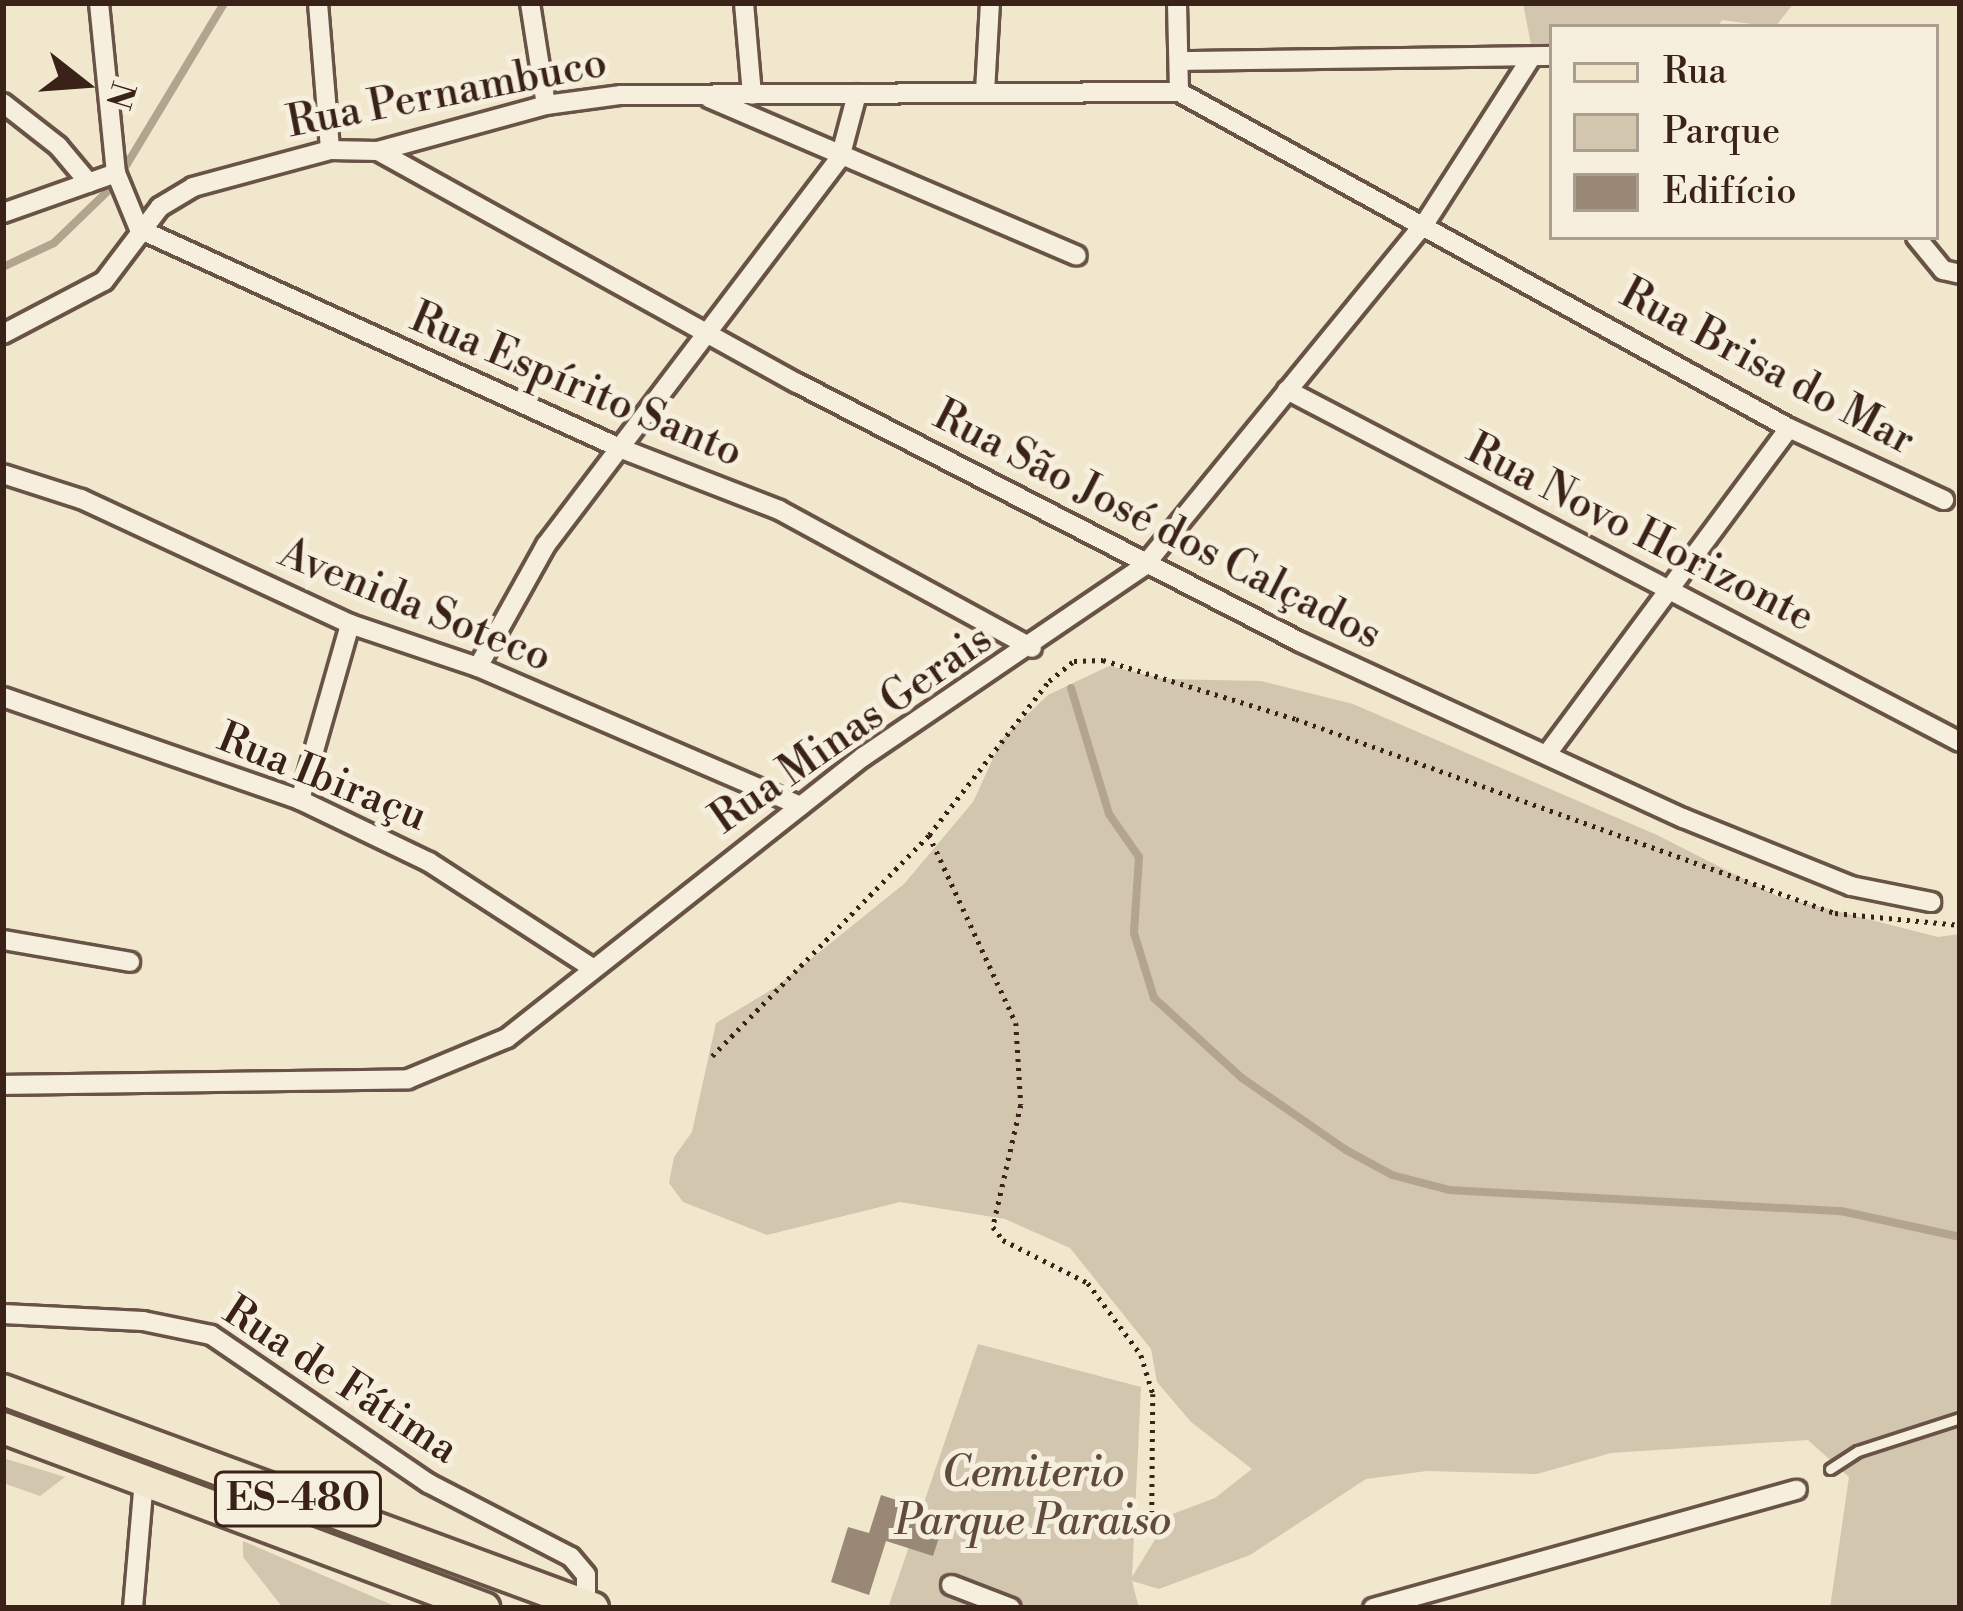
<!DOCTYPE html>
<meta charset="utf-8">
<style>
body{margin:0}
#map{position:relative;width:1963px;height:1611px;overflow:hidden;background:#f1e7cc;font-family:"Libre Bodoni",serif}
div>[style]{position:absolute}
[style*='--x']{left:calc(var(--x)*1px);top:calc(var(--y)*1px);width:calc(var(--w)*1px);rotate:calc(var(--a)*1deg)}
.green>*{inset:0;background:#d2c6ae}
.stream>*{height:8px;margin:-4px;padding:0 4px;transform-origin:4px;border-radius:4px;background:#b3a48f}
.building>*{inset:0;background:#998876}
.path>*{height:4.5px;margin-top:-2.25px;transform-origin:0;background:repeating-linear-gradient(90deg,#3a2219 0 3px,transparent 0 9px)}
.roads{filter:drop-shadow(3px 0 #685346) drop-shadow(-3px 0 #685346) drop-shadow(0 3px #685346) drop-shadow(0 -3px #685346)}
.lane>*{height:9px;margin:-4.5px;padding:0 4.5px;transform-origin:4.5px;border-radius:4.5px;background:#f6efde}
.street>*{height:18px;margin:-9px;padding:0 9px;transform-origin:9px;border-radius:9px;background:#f6efde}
.primary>*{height:30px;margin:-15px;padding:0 15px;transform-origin:15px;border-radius:15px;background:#f1e7cc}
span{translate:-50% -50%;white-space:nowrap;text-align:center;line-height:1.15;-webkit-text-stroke:10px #f6efde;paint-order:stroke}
.shield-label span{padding:3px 9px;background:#f6efde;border:3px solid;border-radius:9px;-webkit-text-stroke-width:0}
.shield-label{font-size:39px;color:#3a2219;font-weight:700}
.street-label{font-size:42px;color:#3a2219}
.park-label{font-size:42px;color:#604b3e;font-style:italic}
.frame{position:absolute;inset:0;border:6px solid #3a2219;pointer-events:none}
.legend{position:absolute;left:1549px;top:24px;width:390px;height:216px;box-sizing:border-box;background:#f6efde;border:3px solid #ab9d8f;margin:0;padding:15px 21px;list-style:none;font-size:36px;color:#3a2219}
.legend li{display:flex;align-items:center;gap:24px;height:60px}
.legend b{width:60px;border:3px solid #ab9d8f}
.north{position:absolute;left:24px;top:24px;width:120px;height:120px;-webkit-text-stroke:9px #f6efde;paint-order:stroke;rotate:107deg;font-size:33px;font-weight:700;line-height:48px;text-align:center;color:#3a2219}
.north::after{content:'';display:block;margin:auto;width:42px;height:54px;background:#3a2219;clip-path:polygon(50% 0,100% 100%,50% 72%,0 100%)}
</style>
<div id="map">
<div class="green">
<i style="clip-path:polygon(1523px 3px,1794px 3px,1775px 27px,1722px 20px,1717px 27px,1552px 27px,1552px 49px,1533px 55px)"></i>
<i style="clip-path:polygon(1109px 666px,1164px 679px,1261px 681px,1353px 704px,1657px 835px,1777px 896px,1938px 937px,1960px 934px,1960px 1608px,1830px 1608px,1849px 1477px,1808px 1440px,1611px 1453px,1537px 1474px,1427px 1471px,1366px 1479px,1250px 1555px,1159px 1589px,1132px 1581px,1139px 1608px,888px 1608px,978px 1344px,1141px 1387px,1132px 1577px,1170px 1515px,1215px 1498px,1252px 1469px,1191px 1422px,1157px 1382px,1151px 1349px,1070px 1248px,1005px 1219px,900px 1202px,767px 1235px,683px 1202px,669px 1183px,674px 1157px,692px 1132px,716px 1023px,776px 987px,904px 884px,973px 802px,1002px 739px,1048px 695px)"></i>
<i style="clip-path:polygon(3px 1458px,65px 1477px,40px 1496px,3px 1483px)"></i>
<i style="clip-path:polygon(243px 1541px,397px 1607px,400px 1608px,283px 1608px,243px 1557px)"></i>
</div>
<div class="stream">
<i style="--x:3;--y:267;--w:56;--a:-25.2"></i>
<i style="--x:54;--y:243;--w:85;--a:-44"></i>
<i style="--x:115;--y:184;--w:211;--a:-58.9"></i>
<i style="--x:1071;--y:688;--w:132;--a:73.2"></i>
<i style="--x:1109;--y:814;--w:52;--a:55.1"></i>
<i style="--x:1139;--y:857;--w:76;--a:93.8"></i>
<i style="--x:1134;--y:933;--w:68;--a:72.9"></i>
<i style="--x:1154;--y:998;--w:119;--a:42.3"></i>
<i style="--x:1242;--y:1078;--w:126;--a:34.7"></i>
<i style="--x:1346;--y:1150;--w:52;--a:28.5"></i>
<i style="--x:1392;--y:1175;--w:59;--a:14.7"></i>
<i style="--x:1449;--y:1190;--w:393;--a:3.1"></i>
<i style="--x:1841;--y:1211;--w:122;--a:12.3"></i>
</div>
<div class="building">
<i style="clip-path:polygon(881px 1495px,946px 1516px,933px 1556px,886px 1541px,869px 1595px,831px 1582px,848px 1527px,869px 1533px)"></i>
</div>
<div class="path">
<i style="--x:929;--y:835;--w:207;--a:65.2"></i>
<i style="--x:1016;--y:1023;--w:82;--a:86.5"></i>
<i style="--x:1021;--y:1105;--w:125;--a:102.9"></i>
<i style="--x:993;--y:1227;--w:16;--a:52"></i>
<i style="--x:1003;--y:1240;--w:95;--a:26.8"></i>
<i style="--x:1088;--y:1283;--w:89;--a:53.6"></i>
<i style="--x:1141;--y:1355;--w:41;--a:72.9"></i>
<i style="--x:1153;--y:1394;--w:118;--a:90.5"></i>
<i style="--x:712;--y:1056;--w:310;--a:-45.5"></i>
<i style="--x:929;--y:835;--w:195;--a:-52.1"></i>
<i style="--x:1049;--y:681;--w:32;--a:-39"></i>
<i style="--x:1074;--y:661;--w:29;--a:-2"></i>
<i style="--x:1103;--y:660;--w:202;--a:17"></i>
<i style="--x:1296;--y:719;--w:573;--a:19.8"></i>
<i style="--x:1835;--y:913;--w:126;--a:5.5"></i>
</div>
<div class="roads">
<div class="lane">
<i style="--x:1830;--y:1469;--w:33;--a:-33"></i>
<i style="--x:1858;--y:1451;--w:107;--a:-17.9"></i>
</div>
<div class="street">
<i style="--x:99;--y:3;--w:171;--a:84.3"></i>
<i style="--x:116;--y:173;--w:61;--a:67.7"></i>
<i style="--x:139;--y:229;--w:531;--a:24.49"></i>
<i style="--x:622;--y:449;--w:168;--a:21.2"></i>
<i style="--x:779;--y:510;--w:288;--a:28.6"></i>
<i style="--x:318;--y:3;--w:147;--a:85.3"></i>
<i style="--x:530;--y:3;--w:103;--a:81.1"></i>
<i style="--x:744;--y:3;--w:92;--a:85"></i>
<i style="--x:1177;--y:3;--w:89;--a:88.7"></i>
<i style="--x:1183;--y:61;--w:369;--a:-0.8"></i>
<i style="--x:985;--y:92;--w:89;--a:-86.8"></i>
<i style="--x:709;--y:98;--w:400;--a:23.2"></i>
<i style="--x:3;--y:103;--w:70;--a:38"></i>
<i style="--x:58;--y:146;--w:48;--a:50"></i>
<i style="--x:378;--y:151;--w:479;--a:29"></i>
<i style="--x:797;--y:383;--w:566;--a:27.24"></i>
<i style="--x:1300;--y:642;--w:422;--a:24.7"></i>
<i style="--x:1683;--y:818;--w:181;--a:22"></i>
<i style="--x:1851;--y:886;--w:82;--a:11.3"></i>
<i style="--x:3;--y:213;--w:120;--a:-19.5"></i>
<i style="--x:1916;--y:237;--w:43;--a:50.7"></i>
<i style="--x:1943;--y:270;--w:17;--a:13"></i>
<i style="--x:3;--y:334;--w:114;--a:-27.7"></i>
<i style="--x:104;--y:281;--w:93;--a:-52.9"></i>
<i style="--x:160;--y:207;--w:39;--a:-31"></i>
<i style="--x:193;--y:187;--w:142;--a:-15.1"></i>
<i style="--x:330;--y:150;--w:48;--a:1.2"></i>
<i style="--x:378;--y:151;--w:174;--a:-15.3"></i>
<i style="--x:546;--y:105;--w:76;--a:-7.6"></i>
<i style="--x:621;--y:95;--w:558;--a:-0.31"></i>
<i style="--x:1179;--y:92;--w:696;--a:28.85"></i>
<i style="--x:1789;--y:428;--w:171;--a:24.9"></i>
<i style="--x:1287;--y:390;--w:759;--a:27.61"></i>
<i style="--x:3;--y:474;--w:82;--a:17.8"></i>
<i style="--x:81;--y:499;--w:297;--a:24.9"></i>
<i style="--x:350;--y:624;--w:135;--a:18.6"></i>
<i style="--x:478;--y:667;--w:351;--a:23.3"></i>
<i style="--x:478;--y:667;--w:140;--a:-60.9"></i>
<i style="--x:546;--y:545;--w:486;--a:-52.8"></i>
<i style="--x:840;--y:158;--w:66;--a:-75.1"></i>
<i style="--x:3;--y:697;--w:314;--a:19.1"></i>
<i style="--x:300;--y:800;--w:143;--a:25.7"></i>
<i style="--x:429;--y:862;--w:194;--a:33"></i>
<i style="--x:1547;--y:754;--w:406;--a:-53.4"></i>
<i style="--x:300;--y:800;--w:183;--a:-74.1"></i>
<i style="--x:3;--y:940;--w:129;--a:9.8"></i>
<i style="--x:3;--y:1085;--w:405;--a:-0.8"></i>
<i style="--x:408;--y:1079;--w:107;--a:-22.5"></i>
<i style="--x:507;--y:1038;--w:454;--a:-38.3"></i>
<i style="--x:863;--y:757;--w:340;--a:-34.2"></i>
<i style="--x:1144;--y:566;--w:443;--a:-50.7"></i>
<i style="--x:1425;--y:223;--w:196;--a:-57.3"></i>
<i style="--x:3;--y:1314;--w:140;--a:2.9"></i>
<i style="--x:143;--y:1321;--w:69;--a:11.6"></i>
<i style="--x:211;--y:1335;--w:263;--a:34.3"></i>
<i style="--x:428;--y:1483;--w:161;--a:27.4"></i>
<i style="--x:571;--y:1557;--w:23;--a:50"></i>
<i style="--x:586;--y:1575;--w:30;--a:90"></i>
<i style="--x:951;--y:1585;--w:64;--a:21"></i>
<i style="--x:133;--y:1608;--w:128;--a:-85.1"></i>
<i style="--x:1373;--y:1608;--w:440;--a:-15.6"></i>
</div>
<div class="primary">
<i style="--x:3;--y:1390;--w:629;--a:20.28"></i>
<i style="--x:3;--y:1428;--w:514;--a:20.52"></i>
</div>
</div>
<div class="shield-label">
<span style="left:298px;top:1499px">ES-480</span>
</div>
<div class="street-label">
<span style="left:447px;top:94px;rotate:-11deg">Rua Pernambuco</span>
<span style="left:1767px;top:368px;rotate:28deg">Rua Brisa do Mar</span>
<span style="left:576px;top:386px;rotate:23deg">Rua Espírito Santo</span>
<span style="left:1157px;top:526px;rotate:27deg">Rua São José dos Calçados</span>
<span style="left:1640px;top:534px;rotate:27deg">Rua Novo Horizonte</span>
<span style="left:415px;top:606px;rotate:22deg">Avenida Soteco</span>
<span style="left:852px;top:730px;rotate:-35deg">Rua Minas Gerais</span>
<span style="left:322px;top:778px;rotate:22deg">Rua Ibiraçu</span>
<span style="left:340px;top:1381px;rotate:33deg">Rua de Fátima</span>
</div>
<div class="park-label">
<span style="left:1033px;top:1498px">Cemiterio<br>Parque Paraiso</span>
</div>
<div class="frame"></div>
<ul class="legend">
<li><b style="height:15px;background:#f1e7cc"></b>Rua</li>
<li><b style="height:33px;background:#d2c6ae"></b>Parque</li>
<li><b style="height:33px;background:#998876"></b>Edifício</li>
</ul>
<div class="north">N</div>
</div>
